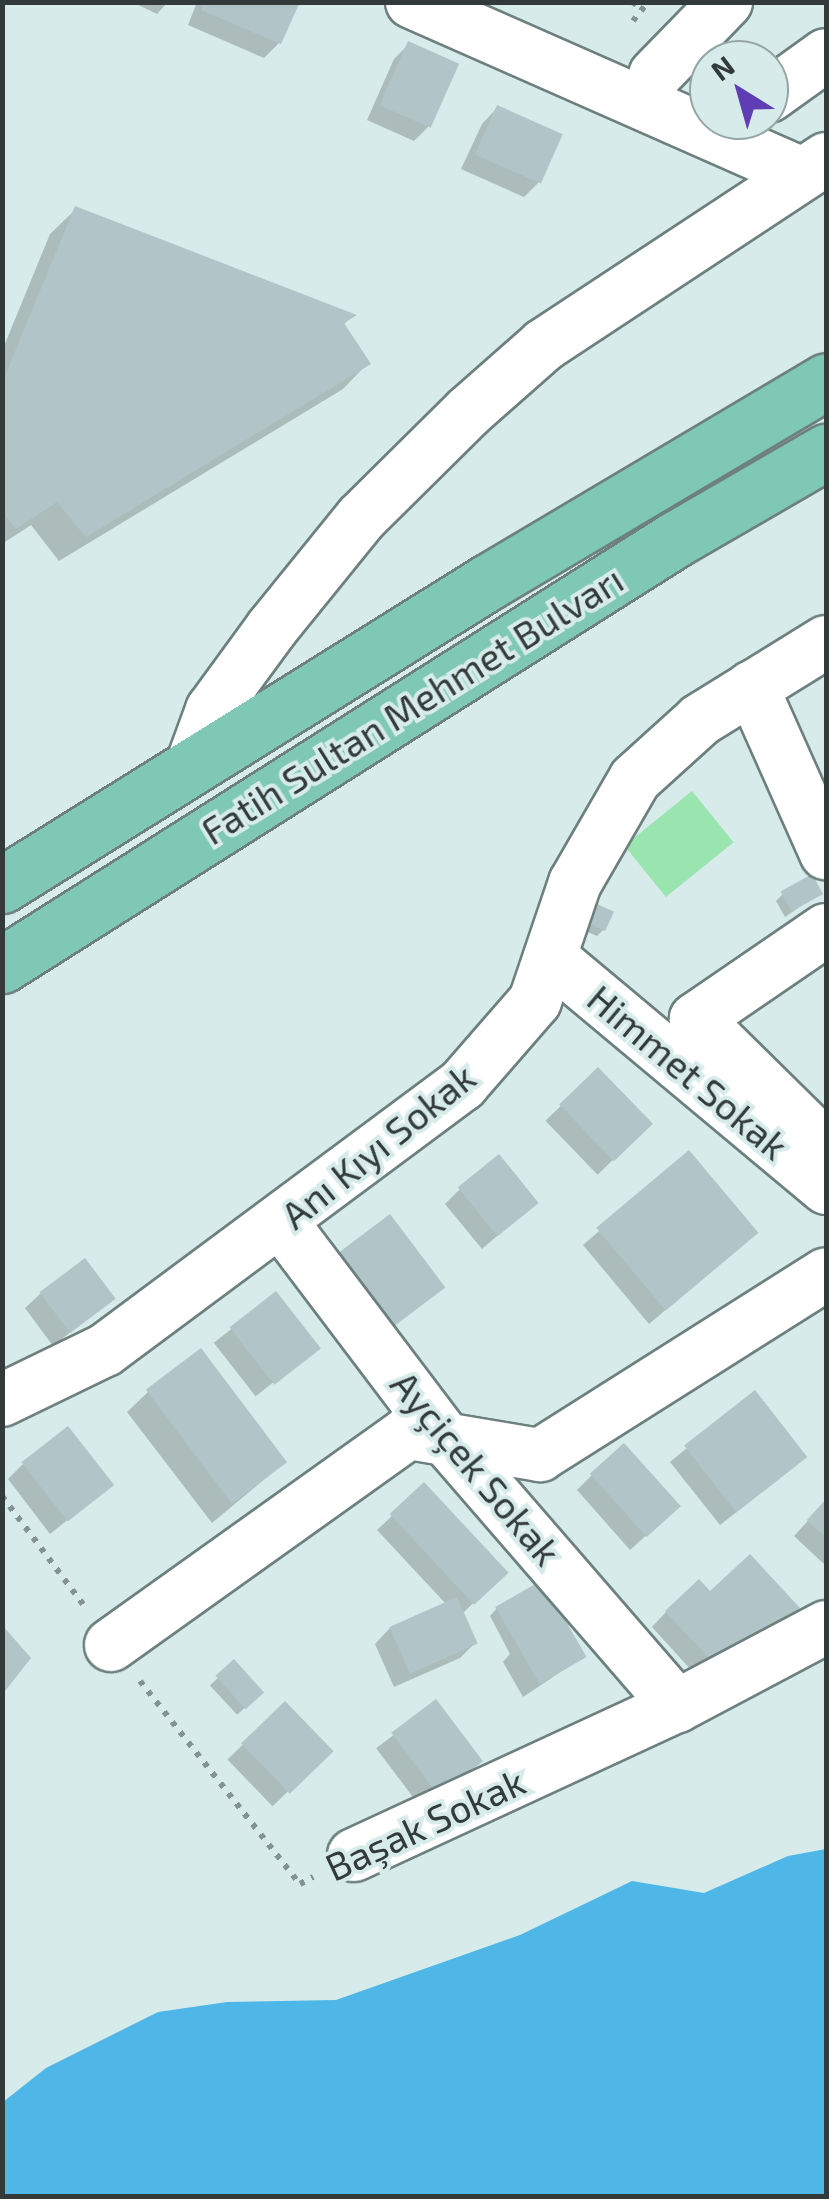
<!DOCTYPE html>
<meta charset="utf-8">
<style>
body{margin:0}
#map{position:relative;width:829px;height:2199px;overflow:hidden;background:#d6ebea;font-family:"Exo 2",sans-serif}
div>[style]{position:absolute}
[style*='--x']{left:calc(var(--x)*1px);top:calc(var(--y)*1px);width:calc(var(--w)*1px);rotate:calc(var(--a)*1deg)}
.green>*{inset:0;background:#9ae5af;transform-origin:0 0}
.water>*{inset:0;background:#4eb7e8}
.shadow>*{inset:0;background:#0003;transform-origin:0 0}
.building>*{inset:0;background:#b1c5c9;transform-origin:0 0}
.path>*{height:6px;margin-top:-3px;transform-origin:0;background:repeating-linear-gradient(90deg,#849392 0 5px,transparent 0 13px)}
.roads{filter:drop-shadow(2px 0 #6d807f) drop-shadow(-2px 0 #6d807f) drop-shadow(0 2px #6d807f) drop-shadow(0 -2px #6d807f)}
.minor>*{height:52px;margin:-26px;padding:0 26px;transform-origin:26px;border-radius:26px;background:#fff}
.major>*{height:55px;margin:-27.5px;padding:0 27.5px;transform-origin:27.5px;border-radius:27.5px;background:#80c8b6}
span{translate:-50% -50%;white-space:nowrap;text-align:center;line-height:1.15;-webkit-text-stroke:8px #d6ebea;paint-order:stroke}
.street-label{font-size:38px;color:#323b3a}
.frame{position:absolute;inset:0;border:5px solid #323b3a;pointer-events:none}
.north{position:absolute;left:689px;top:40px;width:100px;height:100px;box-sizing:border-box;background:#d6ebea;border:2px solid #94a5a4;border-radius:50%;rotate:323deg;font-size:28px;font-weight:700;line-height:40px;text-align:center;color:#323b3a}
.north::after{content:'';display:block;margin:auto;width:35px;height:45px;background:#5e3db5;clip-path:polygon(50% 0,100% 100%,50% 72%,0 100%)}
</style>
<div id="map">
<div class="green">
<i style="left:692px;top:791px;width:66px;height:87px;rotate:51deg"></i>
</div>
<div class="water">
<i style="clip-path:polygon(826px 1849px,826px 2196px,3px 2196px,3px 2102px,46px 2068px,158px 2012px,227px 2002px,336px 2000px,520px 1935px,632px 1881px,704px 1893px,788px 1856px)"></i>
</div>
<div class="shadow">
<i style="clip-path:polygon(132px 2px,168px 2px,157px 14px)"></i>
<i style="clip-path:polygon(197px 2px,297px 2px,279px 43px,264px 58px,188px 25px)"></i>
<i style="clip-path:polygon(409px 44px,429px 126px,414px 141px,367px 120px,394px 59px)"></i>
<i style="clip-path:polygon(497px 108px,539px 182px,524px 197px,461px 169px,482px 124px)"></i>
<i style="clip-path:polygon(76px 209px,352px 316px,343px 325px,368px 363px,343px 389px,59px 561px,31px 525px,2px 544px,2px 351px,50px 234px)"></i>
<i style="clip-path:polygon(820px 893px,785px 917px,776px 901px,783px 894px)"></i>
<i style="clip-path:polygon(588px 914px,605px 928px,597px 936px,581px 929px)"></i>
<i style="left:598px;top:1070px;width:75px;height:73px;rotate:46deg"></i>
<i style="clip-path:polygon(688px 1154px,740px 1247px,649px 1324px,583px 1245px)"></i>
<i style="clip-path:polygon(460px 1189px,535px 1203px,482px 1249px,445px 1204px)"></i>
<i style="clip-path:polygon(341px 1255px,441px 1287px,378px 1339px,326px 1270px)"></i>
<i style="clip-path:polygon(40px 1294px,112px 1299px,53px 1346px,25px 1308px)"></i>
<i style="left:276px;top:1294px;width:68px;height:79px;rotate:52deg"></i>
<i style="clip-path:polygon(148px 1392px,285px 1462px,212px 1523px,127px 1412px)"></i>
<i style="clip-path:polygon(754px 1393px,789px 1471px,720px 1525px,670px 1462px)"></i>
<i style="clip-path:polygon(23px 1464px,111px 1485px,50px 1534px,8px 1479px)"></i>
<i style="clip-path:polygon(592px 1475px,662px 1521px,630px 1550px,577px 1490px)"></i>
<i style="clip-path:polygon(424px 1486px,505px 1572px,462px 1614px,475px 1643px,460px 1658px,394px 1687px,375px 1644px,390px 1628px,446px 1604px,377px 1530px)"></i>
<i style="clip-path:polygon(826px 1501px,826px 1566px,794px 1536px)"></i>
<i style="clip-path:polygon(750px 1558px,702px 1682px,652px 1627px,666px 1612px,710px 1595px)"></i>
<i style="clip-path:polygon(497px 1608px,583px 1657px,523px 1697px,503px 1662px,510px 1654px,490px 1616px)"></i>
<i style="left:234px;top:1663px;width:40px;height:33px;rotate:47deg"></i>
<i style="left:436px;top:1703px;width:73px;height:75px;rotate:53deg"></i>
<i style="left:285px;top:1704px;width:65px;height:80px;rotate:46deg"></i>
</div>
<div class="building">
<i style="clip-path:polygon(204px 2px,300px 2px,281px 44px,201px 10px)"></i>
<i style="left:408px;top:41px;width:56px;height:70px;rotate:24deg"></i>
<i style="left:497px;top:105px;width:72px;height:54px;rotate:24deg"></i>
<i style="clip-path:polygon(75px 206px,357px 315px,344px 323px,371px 364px,86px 537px,57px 502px,16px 529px,2px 511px,2px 383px)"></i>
<i style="left:812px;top:874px;width:23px;height:36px;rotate:61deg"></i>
<i style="left:595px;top:903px;width:21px;height:21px;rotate:25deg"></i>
<i style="left:598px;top:1067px;width:79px;height:54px;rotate:46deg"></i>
<i style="left:689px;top:1150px;width:108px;height:121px;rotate:50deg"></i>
<i style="left:499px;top:1154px;width:63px;height:53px;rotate:51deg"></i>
<i style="left:390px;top:1214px;width:92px;height:64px;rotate:53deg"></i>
<i style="left:85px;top:1258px;width:51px;height:57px;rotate:53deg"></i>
<i style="left:276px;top:1291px;width:73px;height:59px;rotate:52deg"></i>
<i style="left:201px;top:1348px;width:143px;height:69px;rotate:53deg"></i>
<i style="left:755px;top:1390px;width:85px;height:90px;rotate:52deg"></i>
<i style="left:68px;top:1426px;width:75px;height:59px;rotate:52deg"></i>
<i style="left:624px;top:1443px;width:85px;height:46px;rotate:48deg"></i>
<i style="left:424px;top:1482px;width:124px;height:47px;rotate:47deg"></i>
<i style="clip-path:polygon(826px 1499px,826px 1538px,807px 1520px)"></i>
<i style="clip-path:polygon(750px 1554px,800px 1608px,760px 1645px,719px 1669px,665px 1611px,699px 1579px,710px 1591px)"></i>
<i style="left:542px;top:1580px;width:89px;height:54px;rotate:60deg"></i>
<i style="left:457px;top:1597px;width:51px;height:74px;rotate:66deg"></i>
<i style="clip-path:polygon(2px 1625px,31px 1658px,2px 1695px)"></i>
<i style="left:234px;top:1659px;width:45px;height:25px;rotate:48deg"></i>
<i style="left:436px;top:1699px;width:78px;height:56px;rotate:53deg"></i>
<i style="left:285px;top:1701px;width:70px;height:61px;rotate:46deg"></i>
</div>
<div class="path">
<i style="--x:632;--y:2;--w:13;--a:32"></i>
<i style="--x:633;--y:21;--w:24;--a:-52"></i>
<i style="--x:2;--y:1496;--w:139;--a:53.2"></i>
<i style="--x:140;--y:1681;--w:258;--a:51.8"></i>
<i style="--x:300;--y:1884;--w:15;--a:-28"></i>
</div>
<div class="roads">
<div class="minor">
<i style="--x:412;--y:2;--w:426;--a:23.8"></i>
<i style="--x:655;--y:75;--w:102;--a:-45.8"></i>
<i style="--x:769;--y:96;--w:70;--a:-35.7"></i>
<i style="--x:752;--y:687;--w:182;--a:66"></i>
<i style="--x:192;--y:765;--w:59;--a:-70"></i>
<i style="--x:212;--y:710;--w:102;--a:-53.8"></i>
<i style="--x:272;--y:628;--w:141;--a:-51"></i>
<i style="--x:361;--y:518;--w:151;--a:-44.7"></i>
<i style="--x:468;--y:412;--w:101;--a:-41.4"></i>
<i style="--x:544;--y:345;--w:338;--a:-33.4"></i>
<i style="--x:826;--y:930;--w:158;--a:145.6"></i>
<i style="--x:696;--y:1019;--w:182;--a:44.6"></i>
<i style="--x:550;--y:957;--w:360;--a:39.9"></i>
<i style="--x:282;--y:1223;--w:268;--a:52.9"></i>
<i style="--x:444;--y:1437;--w:356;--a:49.1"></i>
<i style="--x:2;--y:1400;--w:114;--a:-25.9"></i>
<i style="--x:105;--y:1350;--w:445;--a:-36.6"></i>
<i style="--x:462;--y:1085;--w:111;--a:-49"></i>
<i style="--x:535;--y:1001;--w:125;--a:-71.3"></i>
<i style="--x:575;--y:883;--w:120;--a:-60"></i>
<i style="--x:635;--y:779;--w:88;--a:-42.2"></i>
<i style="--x:700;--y:720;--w:148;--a:-31.8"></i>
<i style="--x:111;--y:1645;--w:365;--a:-35.5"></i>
<i style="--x:408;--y:1433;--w:134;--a:9.5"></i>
<i style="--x:540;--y:1455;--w:338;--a:-32.3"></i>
<i style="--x:354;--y:1855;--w:356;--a:-24.8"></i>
<i style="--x:677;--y:1706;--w:169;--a:-27.9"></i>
</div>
<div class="major">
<i style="--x:2;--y:885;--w:573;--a:-31.94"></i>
<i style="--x:488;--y:582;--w:393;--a:-30.7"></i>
<i style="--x:2;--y:965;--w:795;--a:-32.31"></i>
<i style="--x:674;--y:540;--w:176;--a:-30.1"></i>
</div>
</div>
<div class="street-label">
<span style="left:412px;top:705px;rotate:-32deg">Fatih Sultan Mehmet Bulvarı</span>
<span style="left:688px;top:1072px;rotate:40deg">Himmet Sokak</span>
<span style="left:378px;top:1146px;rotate:-39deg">Anı Kıyı Sokak</span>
<span style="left:476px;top:1468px;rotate:50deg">Ayçiçek Sokak</span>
<span style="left:425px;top:1824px;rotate:-25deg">Başak Sokak</span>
</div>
<div class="frame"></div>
<div class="north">N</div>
</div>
